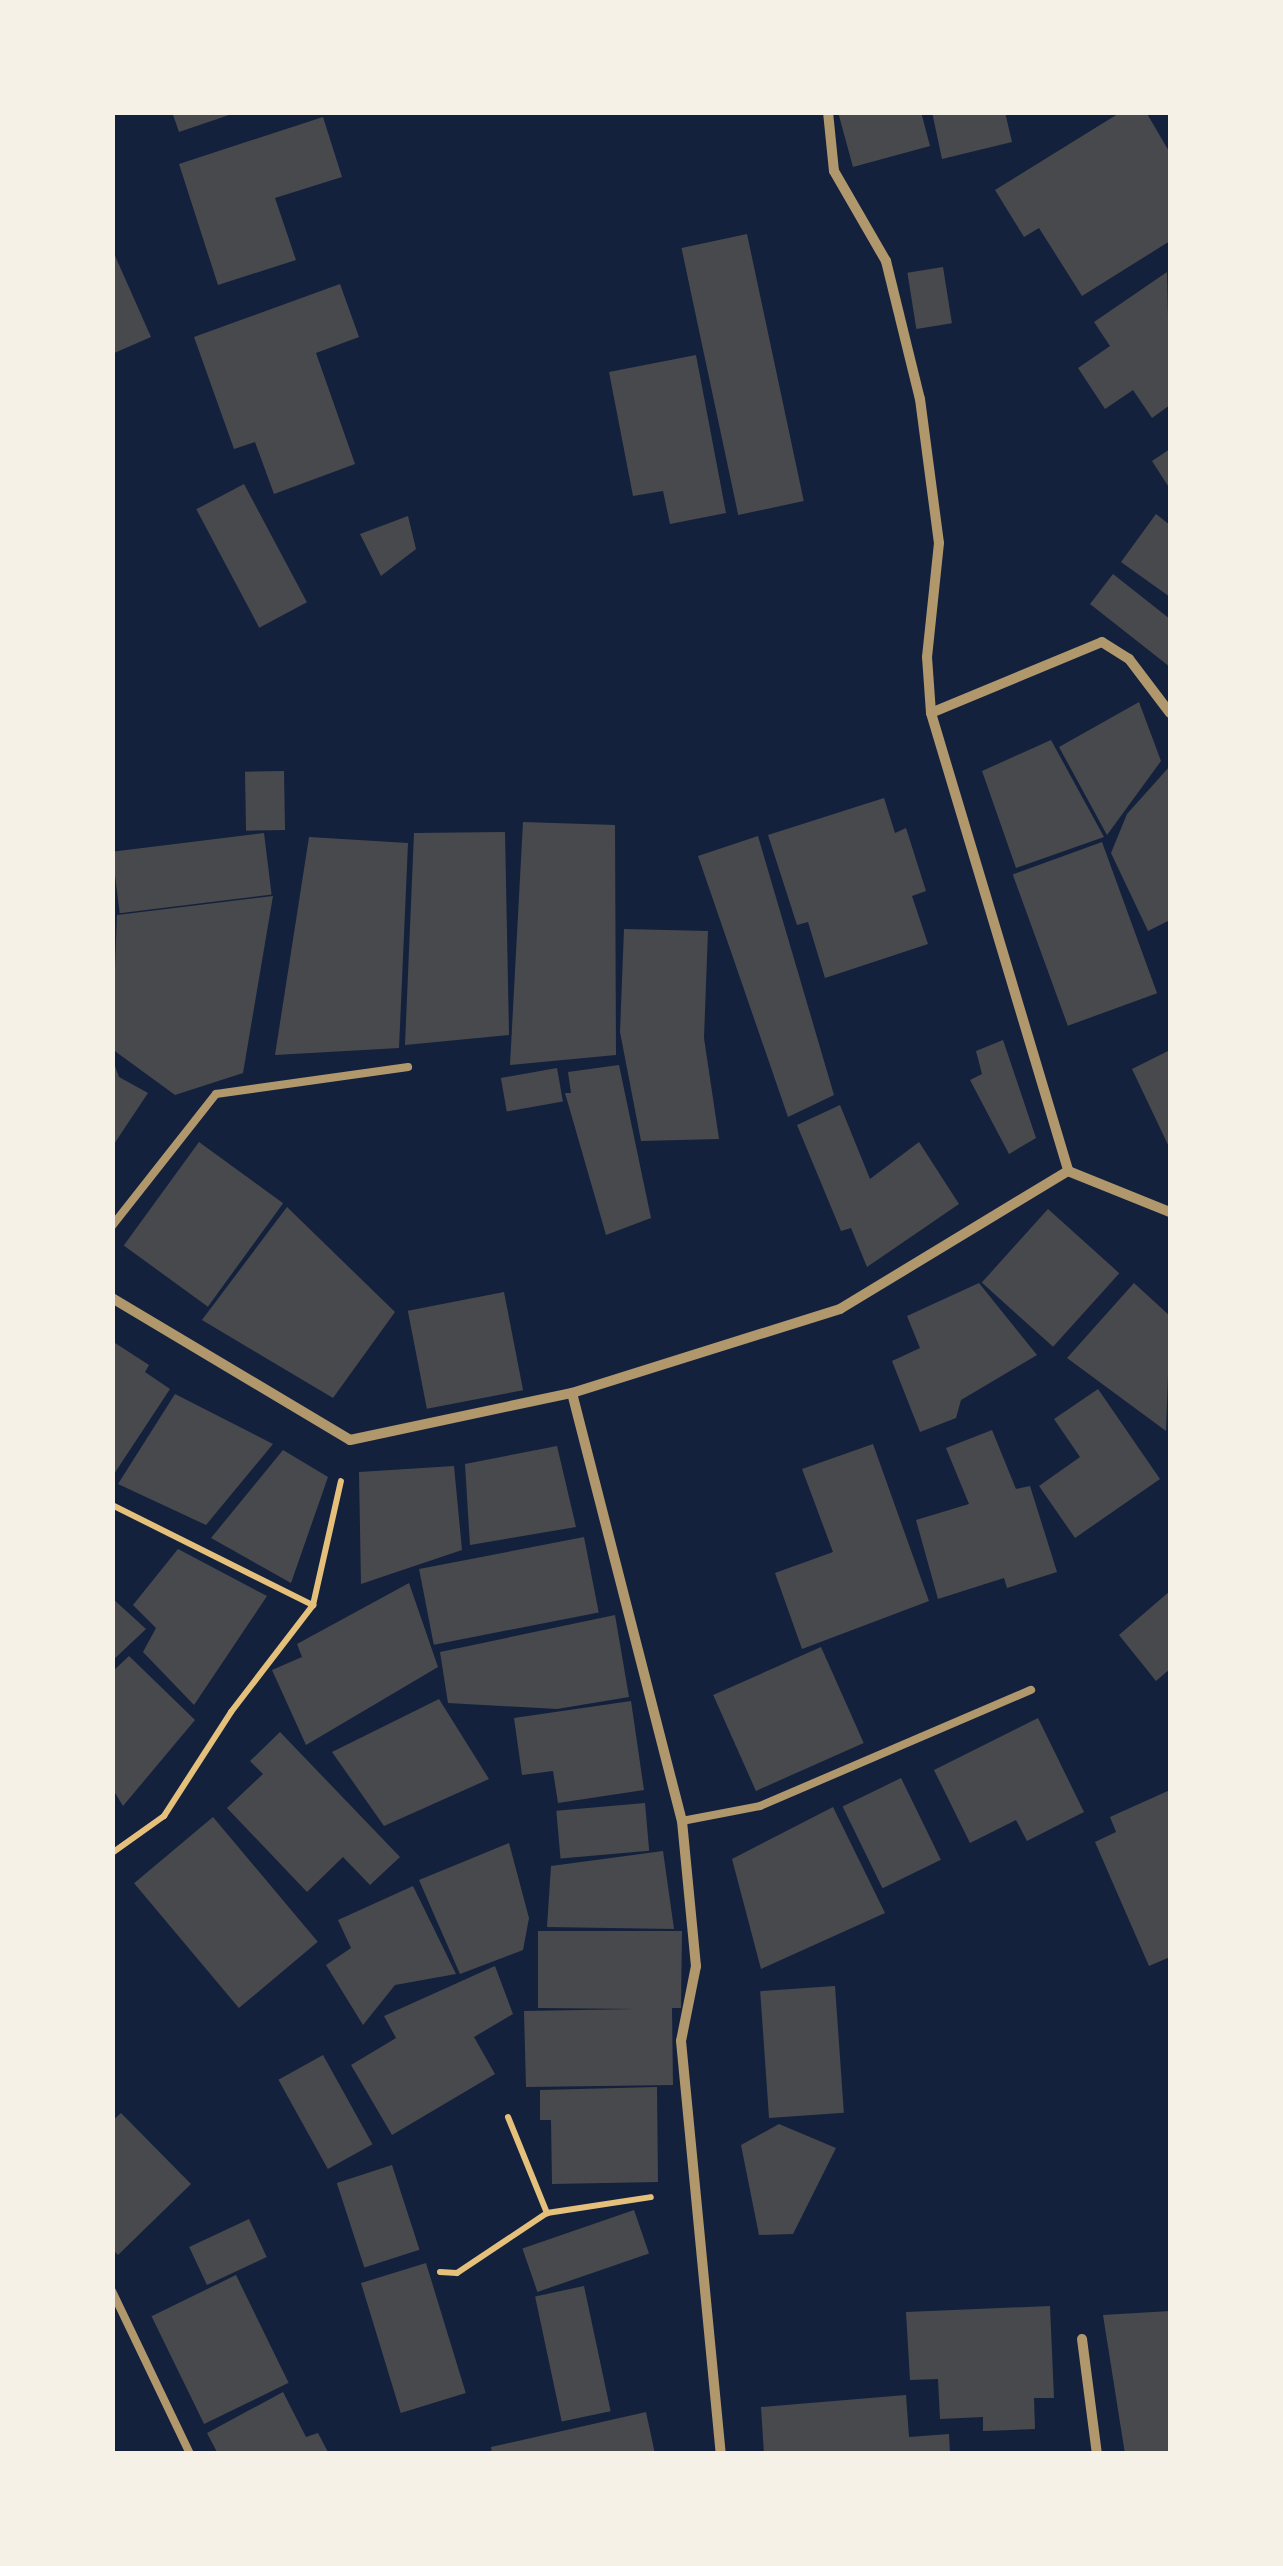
<!DOCTYPE html>
<style>
body{margin:0}
#map{position:relative;width:1283px;height:2566px;overflow:hidden;background:#14213d;font-family:Mulish,sans-serif}
div>[style]{position:absolute}
[style*='--x']{left:calc(var(--x)*1px);top:calc(var(--y)*1px);width:calc(var(--w)*1px);rotate:calc(var(--a)*1deg)}
.building>*{inset:0;background:#48494c;transform-origin:0 0}
.path>*{height:6px;margin:-3px;padding:0 3px;transform-origin:3px;border-radius:3px;background:#e5c07b}
.service>*{height:8px;margin:-4px;padding:0 4px;transform-origin:4px;border-radius:4px;background:#b1986c}
.minor>*{height:10px;margin:-5px;padding:0 5px;transform-origin:5px;border-radius:5px;background:#b1986c}
span{translate:-50% -50%;white-space:nowrap;text-align:center;line-height:1.15;-webkit-text-stroke:8px #f6f1e7;paint-order:stroke}
.frame{position:absolute;inset:0;border:115px solid #f6f1e7;pointer-events:none}
</style>
<div id="map">
<div class="building">
<i style="clip-path:polygon(172px 112px,235px 112px,235px 113px,179px 132px)"></i>
<i style="clip-path:polygon(838px 112px,921px 112px,930px 146px,853px 167px)"></i>
<i style="clip-path:polygon(932px 112px,1005px 112px,1012px 142px,942px 159px)"></i>
<i style="clip-path:polygon(1121px 112px,1146px 112px,1170px 153px,1170px 241px,1082px 296px,1039px 228px,1024px 237px,995px 190px)"></i>
<i style="clip-path:polygon(323px 117px,342px 177px,275px 198px,296px 260px,218px 285px,179px 164px)"></i>
<i style="left:747px;top:234px;width:273px;height:67px;rotate:78deg"></i>
<i style="clip-path:polygon(112px 249px,151px 337px,112px 354px)"></i>
<i style="left:943px;top:267px;width:57px;height:36px;rotate:81deg"></i>
<i style="clip-path:polygon(1167px 272px,1170px 405px,1152px 418px,1133px 390px,1105px 409px,1078px 368px,1110px 346px,1094px 322px)"></i>
<i style="clip-path:polygon(340px 284px,359px 337px,316px 353px,355px 464px,274px 494px,255px 442px,234px 449px,194px 337px)"></i>
<i style="clip-path:polygon(696px 355px,726px 513px,670px 524px,663px 491px,633px 496px,609px 372px)"></i>
<i style="clip-path:polygon(1170px 449px,1170px 489px,1152px 461px)"></i>
<i style="left:244px;top:484px;width:134px;height:54px;rotate:62deg"></i>
<i style="clip-path:polygon(1156px 514px,1170px 525px,1170px 597px,1121px 562px)"></i>
<i style="clip-path:polygon(408px 516px,416px 549px,381px 576px,360px 534px)"></i>
<i style="clip-path:polygon(1113px 574px,1170px 619px,1170px 667px,1090px 604px)"></i>
<i style="clip-path:polygon(1139px 702px,1161px 761px,1107px 835px,1059px 747px)"></i>
<i style="clip-path:polygon(1051px 740px,1104px 837px,1016px 868px,982px 771px)"></i>
<i style="clip-path:polygon(1170px 766px,1170px 920px,1148px 931px,1111px 853px,1127px 814px)"></i>
<i style="left:284px;top:771px;width:59px;height:39px;rotate:89deg"></i>
<i style="clip-path:polygon(884px 798px,895px 833px,906px 828px,926px 891px,912px 896px,928px 944px,825px 978px,808px 922px,797px 925px,768px 835px)"></i>
<i style="clip-path:polygon(523px 822px,615px 825px,616px 1055px,510px 1065px)"></i>
<i style="clip-path:polygon(505px 832px,509px 1035px,405px 1045px,414px 833px)"></i>
<i style="left:264px;top:833px;width:62px;height:153px;rotate:83deg"></i>
<i style="clip-path:polygon(758px 836px,834px 1095px,788px 1117px,698px 856px)"></i>
<i style="clip-path:polygon(309px 837px,408px 843px,399px 1048px,275px 1055px)"></i>
<i style="left:1102px;top:842px;width:161px;height:95px;rotate:70deg"></i>
<i style="clip-path:polygon(273px 896px,243px 1073px,175px 1095px,112px 1049px,117px 915px)"></i>
<i style="clip-path:polygon(624px 929px,708px 931px,704px 1038px,719px 1139px,641px 1141px,620px 1032px)"></i>
<i style="clip-path:polygon(1003px 1040px,1036px 1138px,1009px 1154px,970px 1080px,982px 1074px,976px 1051px)"></i>
<i style="clip-path:polygon(1170px 1050px,1170px 1149px,1132px 1069px)"></i>
<i style="clip-path:polygon(113px 1061px,119px 1077px,148px 1093px,112px 1147px)"></i>
<i style="clip-path:polygon(619px 1065px,651px 1218px,606px 1235px,565px 1093px,571px 1093px,568px 1072px)"></i>
<i style="left:557px;top:1068px;width:34px;height:57px;rotate:80deg"></i>
<i style="clip-path:polygon(840px 1105px,870px 1179px,919px 1142px,959px 1204px,867px 1267px,851px 1228px,841px 1231px,797px 1125px)"></i>
<i style="left:199px;top:1142px;width:104px;height:128px;rotate:36deg"></i>
<i style="clip-path:polygon(287px 1207px,395px 1312px,333px 1398px,202px 1320px)"></i>
<i style="left:1048px;top:1209px;width:96px;height:99px;rotate:42deg"></i>
<i style="clip-path:polygon(979px 1283px,1037px 1355px,961px 1400px,956px 1418px,920px 1432px,892px 1361px,920px 1348px,907px 1316px)"></i>
<i style="clip-path:polygon(1134px 1283px,1170px 1316px,1166px 1431px,1067px 1358px)"></i>
<i style="left:504px;top:1292px;width:100px;height:98px;rotate:79deg"></i>
<i style="clip-path:polygon(112px 1341px,149px 1365px,145px 1372px,170px 1389px,112px 1477px)"></i>
<i style="clip-path:polygon(1098px 1389px,1160px 1479px,1075px 1538px,1039px 1486px,1080px 1457px,1054px 1419px)"></i>
<i style="clip-path:polygon(175px 1394px,273px 1444px,206px 1525px,118px 1484px)"></i>
<i style="clip-path:polygon(992px 1430px,1016px 1489px,1030px 1486px,1057px 1572px,1007px 1588px,1004px 1578px,938px 1599px,916px 1520px,969px 1504px,946px 1448px)"></i>
<i style="clip-path:polygon(873px 1444px,929px 1601px,802px 1649px,775px 1573px,833px 1552px,802px 1469px)"></i>
<i style="clip-path:polygon(557px 1446px,576px 1527px,470px 1545px,465px 1464px)"></i>
<i style="clip-path:polygon(283px 1450px,328px 1477px,291px 1583px,211px 1538px)"></i>
<i style="clip-path:polygon(454px 1466px,462px 1550px,361px 1584px,359px 1472px)"></i>
<i style="left:584px;top:1537px;width:77px;height:168px;rotate:79deg"></i>
<i style="clip-path:polygon(178px 1549px,267px 1596px,194px 1705px,143px 1652px,156px 1628px,133px 1605px)"></i>
<i style="clip-path:polygon(409px 1583px,438px 1667px,306px 1745px,272px 1670px,302px 1657px,297px 1644px)"></i>
<i style="clip-path:polygon(1170px 1591px,1170px 1669px,1156px 1681px,1119px 1635px)"></i>
<i style="clip-path:polygon(112px 1598px,146px 1629px,112px 1661px)"></i>
<i style="clip-path:polygon(615px 1615px,629px 1697px,557px 1709px,448px 1703px,440px 1652px)"></i>
<i style="left:821px;top:1647px;width:105px;height:118px;rotate:66deg"></i>
<i style="clip-path:polygon(129px 1656px,195px 1720px,123px 1806px,112px 1788px,112px 1672px)"></i>
<i style="clip-path:polygon(439px 1699px,489px 1779px,384px 1826px,332px 1752px)"></i>
<i style="clip-path:polygon(631px 1701px,644px 1790px,558px 1803px,553px 1771px,522px 1775px,514px 1718px)"></i>
<i style="clip-path:polygon(1038px 1718px,1084px 1812px,1027px 1841px,1016px 1820px,970px 1843px,934px 1770px)"></i>
<i style="clip-path:polygon(280px 1732px,400px 1857px,370px 1885px,343px 1857px,307px 1892px,227px 1808px,263px 1774px,250px 1761px)"></i>
<i style="left:901px;top:1778px;width:91px;height:65px;rotate:64deg"></i>
<i style="clip-path:polygon(1170px 1790px,1170px 1957px,1149px 1966px,1095px 1842px,1116px 1832px,1110px 1817px)"></i>
<i style="left:645px;top:1803px;width:48px;height:89px;rotate:85deg"></i>
<i style="clip-path:polygon(833px 1807px,885px 1913px,761px 1969px,732px 1859px)"></i>
<i style="left:213px;top:1817px;width:163px;height:103px;rotate:50deg"></i>
<i style="clip-path:polygon(509px 1843px,529px 1918px,523px 1950px,460px 1974px,419px 1880px)"></i>
<i style="clip-path:polygon(663px 1851px,674px 1929px,547px 1927px,551px 1866px)"></i>
<i style="clip-path:polygon(413px 1886px,456px 1974px,395px 1985px,363px 2025px,326px 1965px,351px 1948px,338px 1920px)"></i>
<i style="clip-path:polygon(538px 1931px,682px 1931px,681px 2008px,672px 2008px,673px 2085px,526px 2087px,524px 2011px,635px 2009px,538px 2008px)"></i>
<i style="clip-path:polygon(495px 1966px,513px 2014px,474px 2037px,495px 2074px,392px 2135px,351px 2065px,396px 2038px,384px 2016px)"></i>
<i style="left:835px;top:1986px;width:127px;height:75px;rotate:86deg"></i>
<i style="left:323px;top:2055px;width:102px;height:51px;rotate:61deg"></i>
<i style="clip-path:polygon(657px 2087px,658px 2182px,552px 2184px,551px 2120px,540px 2120px,540px 2090px)"></i>
<i style="clip-path:polygon(121px 2113px,191px 2184px,118px 2255px,112px 2249px,112px 2121px)"></i>
<i style="clip-path:polygon(779px 2124px,836px 2148px,793px 2234px,759px 2235px,741px 2145px)"></i>
<i style="left:392px;top:2165px;width:89px;height:58px;rotate:72deg"></i>
<i style="left:634px;top:2210px;width:46px;height:118px;rotate:71deg"></i>
<i style="left:249px;top:2219px;width:42px;height:66px;rotate:65deg"></i>
<i style="left:426px;top:2263px;width:136px;height:68px;rotate:73deg"></i>
<i style="left:236px;top:2275px;width:120px;height:94px;rotate:64deg"></i>
<i style="left:584px;top:2286px;width:128px;height:50px;rotate:78deg"></i>
<i style="clip-path:polygon(1050px 2306px,1054px 2398px,1034px 2398px,1035px 2429px,983px 2431px,983px 2417px,940px 2419px,938px 2379px,910px 2380px,906px 2312px)"></i>
<i style="clip-path:polygon(1170px 2311px,1170px 2454px,1125px 2454px,1103px 2315px)"></i>
<i style="clip-path:polygon(283px 2392px,306px 2437px,318px 2433px,329px 2454px,218px 2454px,207px 2433px)"></i>
<i style="clip-path:polygon(906px 2395px,909px 2437px,949px 2434px,950px 2454px,764px 2454px,761px 2407px)"></i>
<i style="clip-path:polygon(646px 2412px,655px 2454px,492px 2454px,491px 2447px)"></i>
</div>
<div class="path">
<i style="--x:112;--y:1505;--w:225;--a:26.5"></i>
<i style="--x:112;--y:1853;--w:64;--a:-35.4"></i>
<i style="--x:164;--y:1816;--w:124;--a:-57.2"></i>
<i style="--x:231;--y:1712;--w:135;--a:-52.5"></i>
<i style="--x:313;--y:1605;--w:127;--a:-77.3"></i>
<i style="--x:508;--y:2117;--w:104;--a:67.9"></i>
<i style="--x:440;--y:2272;--w:17;--a:3"></i>
<i style="--x:457;--y:2273;--w:108;--a:-33.7"></i>
<i style="--x:547;--y:2213;--w:105;--a:-8.7"></i>
</div>
<div class="service">
<i style="--x:112;--y:1226;--w:168;--a:-51.8"></i>
<i style="--x:216;--y:1094;--w:194;--a:-8"></i>
<i style="--x:682;--y:1821;--w:79;--a:-10.9"></i>
<i style="--x:760;--y:1806;--w:295;--a:-23.2"></i>
<i style="--x:112;--y:2291;--w:181;--a:64.4"></i>
</div>
<div class="minor">
<i style="--x:828;--y:112;--w:59;--a:84.2"></i>
<i style="--x:834;--y:171;--w:104;--a:60"></i>
<i style="--x:886;--y:261;--w:142;--a:76.2"></i>
<i style="--x:920;--y:399;--w:145;--a:82.5"></i>
<i style="--x:939;--y:543;--w:115;--a:96"></i>
<i style="--x:927;--y:657;--w:56;--a:85.9"></i>
<i style="--x:1170;--y:713;--w:68;--a:-127.2"></i>
<i style="--x:1129;--y:659;--w:32;--a:-148"></i>
<i style="--x:1102;--y:642;--w:185;--a:157.5"></i>
<i style="--x:931;--y:713;--w:478;--a:73.3"></i>
<i style="--x:1068;--y:1171;--w:110;--a:21.9"></i>
<i style="--x:112;--y:1298;--w:277;--a:30.8"></i>
<i style="--x:350;--y:1440;--w:227;--a:-12"></i>
<i style="--x:572;--y:1393;--w:281;--a:-17.4"></i>
<i style="--x:840;--y:1309;--w:267;--a:-31.2"></i>
<i style="--x:572;--y:1393;--w:442;--a:75.6"></i>
<i style="--x:682;--y:1821;--w:146;--a:84.5"></i>
<i style="--x:696;--y:1966;--w:76;--a:101.3"></i>
<i style="--x:681;--y:2041;--w:415;--a:84.5"></i>
<i style="--x:1082;--y:2339;--w:116;--a:82.6"></i>
</div>
<div class="frame"></div>
</div>
